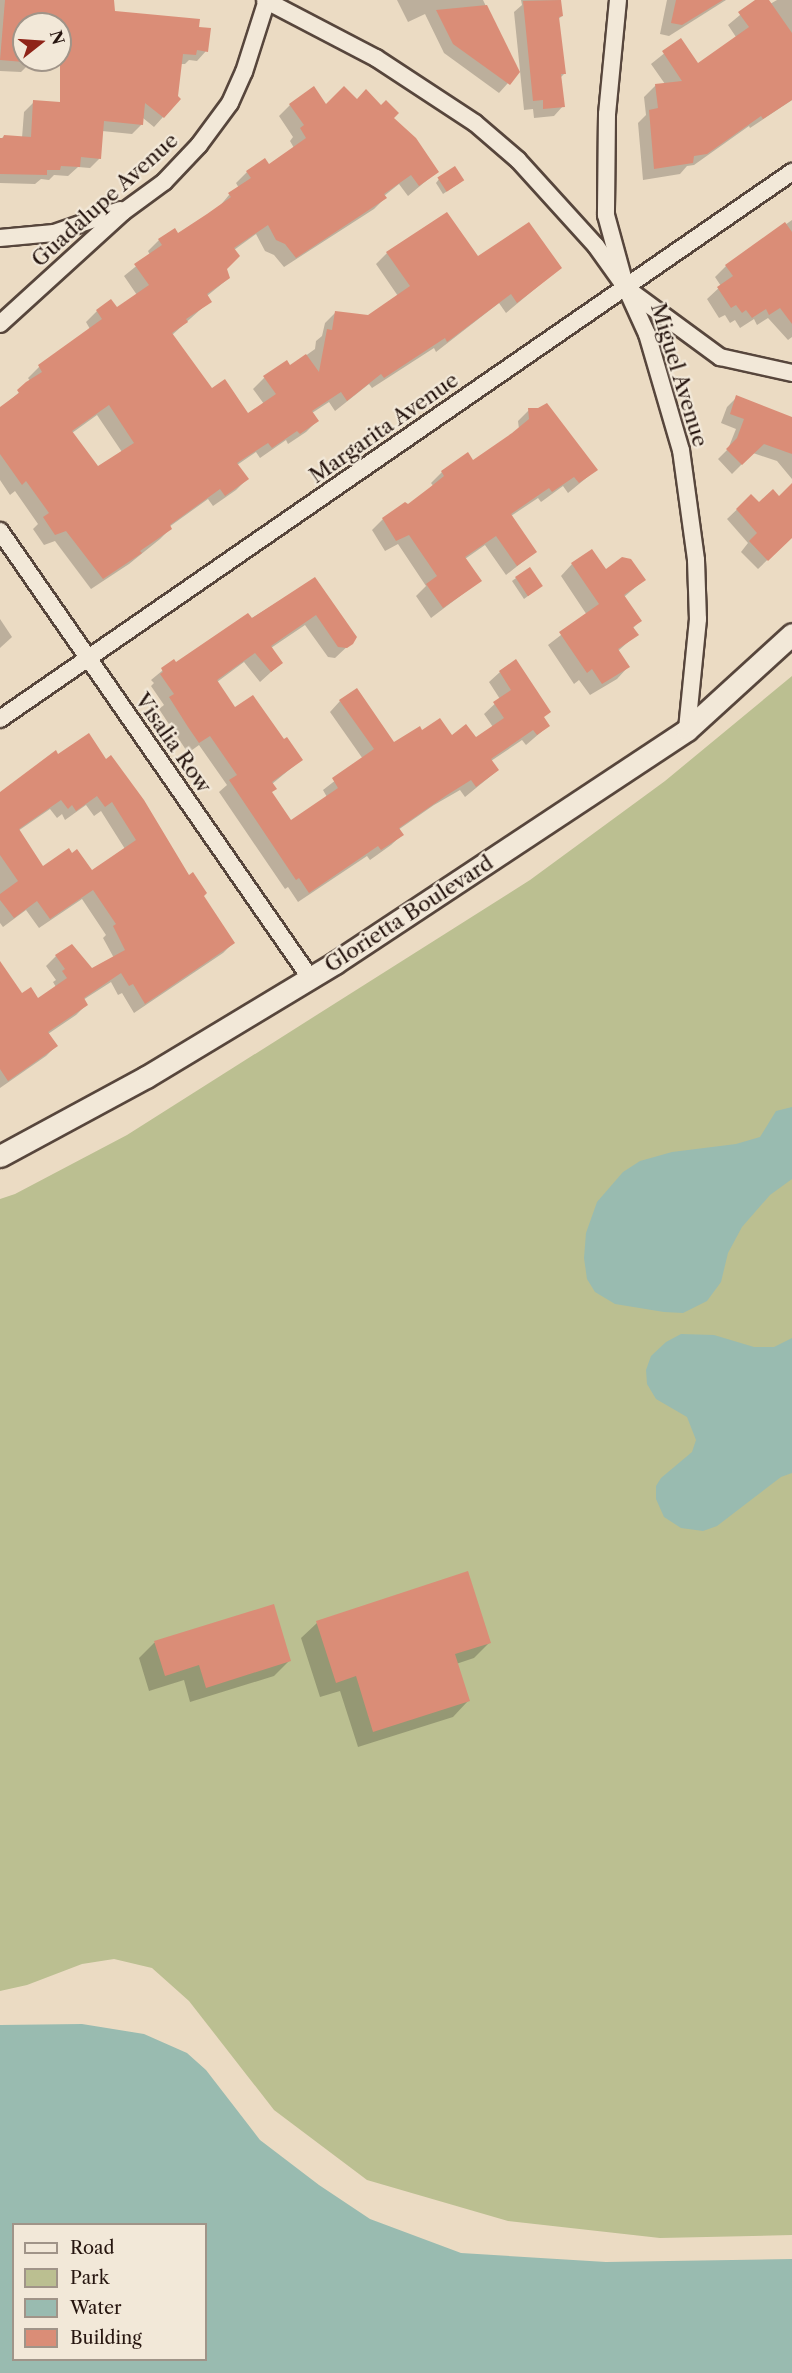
<!DOCTYPE html>
<style>
body{margin:0}
#map{position:relative;width:792px;height:2373px;overflow:hidden;background:#ebdbc3;font-family:"Libre Caslon Text",serif}
div>[style]{position:absolute}
[style*='--x']{left:calc(var(--x)*1px);top:calc(var(--y)*1px);width:calc(var(--w)*1px);rotate:calc(var(--a)*1deg)}
.green>*{inset:0;background:#bbbf91}
.water>*{inset:0;background:#99bbb0}
.shadow>*{inset:0;background:#0003}
.building>*{inset:0;background:#da8d77;transform-origin:0 0}
.roads{filter:drop-shadow(2px 0 #57463c) drop-shadow(-2px 0 #57463c) drop-shadow(0 2px #57463c) drop-shadow(0 -2px #57463c)}
.minor>*{height:16px;margin:-8px;padding:0 8px;transform-origin:8px;border-radius:8px;background:#f2e8d8}
.tertiary>*{height:21px;margin:-10.5px;padding:0 10.5px;transform-origin:10.5px;border-radius:10.5px;background:#f2e8d8}
span{translate:-50% -50%;white-space:nowrap;text-align:center;line-height:1.15;-webkit-text-stroke:4.5px #f2e8d8;paint-order:stroke}
.street-label{font-size:21px;color:#26150f}
.legend{position:absolute;left:12px;top:2223px;width:195px;height:138px;box-sizing:border-box;background:#f2e8d8;border:2px solid #a09488;margin:0;padding:8px 10px;list-style:none;font-size:18px;color:#26150f}
.legend li{display:flex;align-items:center;gap:12px;height:30px}
.legend b{width:30px;border:2px solid #a09488}
.north{position:absolute;left:12px;top:12px;width:60px;height:60px;box-sizing:border-box;background:#f2e8d8;border:2px solid #a09488;border-radius:50%;rotate:73deg;font-size:16px;font-weight:700;line-height:24px;text-align:center;color:#26150f}
.north::after{content:'';display:block;margin:auto;width:21px;height:27px;background:#8f2418;clip-path:polygon(50% 0,100% 100%,50% 72%,0 100%)}
</style>
<div id="map">
<div class="green">
<i style="clip-path:polygon(792px 676px,792px 2235px,660px 2238px,508px 2221px,367px 2180px,274px 2110px,189px 2001px,152px 1968px,114px 1959px,82px 1964px,27px 1985px,0 1991px,0 1199px,15px 1194px,127px 1135px,530px 880px,665px 781px)"></i>
</div>
<div class="water">
<i style="clip-path:polygon(792px 1107px,792px 1179px,770px 1195px,742px 1227px,728px 1253px,721px 1282px,707px 1301px,683px 1313px,664px 1312px,615px 1304px,595px 1292px,587px 1279px,584px 1258px,586px 1233px,597px 1202px,623px 1172px,640px 1161px,672px 1152px,736px 1144px,760px 1137px,776px 1111px)"></i>
<i style="clip-path:polygon(681px 1334px,714px 1335px,754px 1347px,774px 1347px,792px 1338px,792px 1473px,781px 1477px,717px 1526px,703px 1531px,681px 1528px,664px 1517px,656px 1499px,656px 1486px,661px 1478px,692px 1452px,696px 1440px,687px 1417px,656px 1399px,647px 1384px,646px 1370px,651px 1356px,666px 1342px)"></i>
<i style="clip-path:polygon(evenodd,82px 2024px,144px 2034px,187px 2053px,206px 2070px,260px 2140px,319px 2185px,370px 2219px,461px 2253px,606px 2262px,792px 2259px,792px 2373px,0 2373px,0 2025px,82px 2024px,206px 2224px,206px 2360px,14px 2360px,14px 2224px,206px 2224px)"></i>
</div>
<div class="shadow">
<i style="clip-path:polygon(0 0,102px 0,113px 13px,197px 28px,206px 51px,197px 61px,189px 60px,185px 64px,180px 64px,163px 117px,154px 127px,143px 118px,142px 124px,132px 134px,102px 131px,100px 158px,90px 168px,78px 167px,68px 176px,54px 175px,49px 180px,41px 179px,35px 184px,0 183px,0 140px,4px 136px,22px 138px,24px 112px,34px 102px,62px 104px,60px 24px,24px 24px,24px 60px,31px 62px,21px 72px,0 71px)"></i>
<i style="clip-path:polygon(397px 0,483px 0,518px 72px,499px 93px,444px 53px,425px 14px,408px 22px)"></i>
<i style="clip-path:polygon(521px 0,560px 0,562px 16px,557px 20px,565px 73px,560px 78px,563px 106px,554px 116px,534px 118px,533px 109px,524px 110px,514px 12px,522px 5px)"></i>
<i style="clip-path:polygon(667px 0,726px 0,669px 36px,660px 34px)"></i>
<i style="clip-path:polygon(758px 0,767px 0,770px 4px,777px 0,792px 0,792px 100px,750px 128px,749px 126px,694px 165px,687px 166px,680px 174px,643px 180px,638px 123px,646px 115px,644px 97px,656px 85px,665px 84px,651px 64px,681px 40px,697px 65px,736px 37px,728px 25px)"></i>
<i style="clip-path:polygon(evenodd,357px 101px,392px 118px,438px 171px,408px 196px,399px 184px,384px 196px,385px 198px,374px 209px,284px 267px,274px 255px,265px 251px,256px 234px,234px 250px,225px 268px,229px 278px,207px 296px,210px 301px,172px 335px,212px 390px,248px 415px,264px 404px,253px 389px,264px 378px,290px 367px,315px 349px,316px 341px,322px 336px,325px 323px,336px 312px,368px 317px,398px 296px,376px 264px,387px 253px,477px 259px,560px 268px,506px 313px,499px 303px,436px 352px,434px 348px,372px 388px,369px 384px,335px 411px,329px 402px,312px 413px,317px 421px,306px 432px,288px 444px,286px 440px,260px 458px,256px 452px,237px 465px,247px 479px,236px 490px,213px 506px,208px 499px,169px 527px,171px 528px,160px 539px,129px 564px,91px 589px,55px 541px,44px 545px,33px 529px,38px 524px,15px 491px,10px 495px,0 480px,0 409px,31px 382px,28px 378px,39px 367px,90px 329px,86px 322px,97px 311px,110px 301px,116px 310px,137px 295px,124px 276px,150px 255px,148px 251px,159px 240px,175px 230px,178px 235px,219px 207px,229px 195px,239px 188px,236px 183px,247px 172px,268px 166px,294px 148px,290px 141px,293px 137px,279px 116px,290px 105px,326px 106px,357px 101px,97px 415px,122px 452px,97px 468px,72px 433px,97px 415px)"></i>
<i style="clip-path:polygon(439px 179px,459px 183px,443px 194px,436px 183px)"></i>
<i style="clip-path:polygon(792px 220px,792px 337px,788px 340px,768px 318px,757px 325px,754px 319px,740px 328px,735px 320px,730px 323px,725px 315px,719px 318px,707px 299px,721px 286px,715px 277px,726px 266px)"></i>
<i style="clip-path:polygon(737px 397px,792px 418px,792px 479px,777px 461px,753px 453px,732px 474px,718px 459px,728px 449px,736px 429px,721px 423px,727px 407px)"></i>
<i style="clip-path:polygon(529px 410px,596px 470px,568px 493px,563px 486px,541px 502px,538px 498px,511px 516px,535px 552px,506px 575px,485px 545px,465px 559px,480px 581px,431px 618px,416px 596px,426px 586px,398px 544px,385px 551px,372px 530px,383px 519px,405px 504px,407px 507px,434px 487px,431px 483px,442px 472px,467px 454px,473px 462px,519px 429px,518px 421px)"></i>
<i style="clip-path:polygon(792px 485px,792px 536px,758px 569px,741px 552px,748px 543px,727px 519px,751px 496px,759px 504px,779px 498px)"></i>
<i style="clip-path:polygon(572px 564px,644px 580px,624px 597px,640px 621px,633px 628px,637px 634px,618px 651px,628px 667px,617px 679px,590px 695px,579px 680px,574px 684px,548px 645px,587px 615px,561px 576px)"></i>
<i style="clip-path:polygon(516px 578px,541px 586px,524px 599px,512px 581px)"></i>
<i style="clip-path:polygon(315px 579px,351px 643px,335px 658px,328px 657px,305px 625px,271px 648px,281px 663px,260px 682px,244px 662px,217px 682px,234px 709px,283px 741px,301px 760px,272px 784px,271px 793px,291px 822px,327px 797px,323px 790px,363px 759px,330px 712px,340px 701px,394px 744px,422px 732px,475px 739px,493px 727px,484px 714px,500px 699px,489px 682px,500px 672px,548px 726px,526px 745px,522px 740px,491px 761px,498px 770px,465px 797px,460px 790px,434px 805px,398px 830px,402px 835px,391px 845px,370px 860px,367px 856px,298px 902px,288px 887px,285px 889px,219px 792px,227px 785px,199px 745px,188px 753px,159px 709px,164px 705px,151px 686px,154px 683px,151px 680px,174px 661px,176px 665px)"></i>
<i style="clip-path:polygon(0 619px,12px 637px,0 648px)"></i>
<i style="clip-path:polygon(evenodd,88px 735px,233px 943px,223px 953px,134px 1013px,122px 993px,118px 995px,111px 982px,83px 1000px,86px 1005px,76px 1015px,48px 1034px,56px 1046px,46px 1056px,0 1088px,0 973px,22px 995px,38px 1000px,56px 987px,53px 982px,56px 980px,46px 966px,56px 956px,92px 970px,114px 958px,103px 938px,106px 935px,82px 899px,39px 928px,26px 910px,3px 927px,0 923px,0 794px,88px 735px,86px 805px,94px 816px,101px 811px,125px 849px,92px 873px,43px 868px,18px 831px,50px 809px,57px 818px,62px 814px,65px 820px,86px 805px)"></i>
<i style="clip-path:polygon(273px 1606px,290px 1660px,274px 1676px,190px 1702px,184px 1680px,149px 1691px,139px 1658px,154px 1643px)"></i>
<i style="clip-path:polygon(317px 1623px,490px 1642px,474px 1658px,456px 1664px,468px 1701px,453px 1717px,358px 1747px,340px 1691px,320px 1697px,301px 1638px)"></i>
</div>
<div class="building">
<i style="clip-path:polygon(5px 0,114px 0,115px 11px,200px 19px,199px 27px,211px 28px,208px 52px,197px 50px,196px 55px,183px 54px,178px 96px,181px 99px,164px 118px,145px 103px,143px 125px,104px 121px,101px 159px,81px 157px,80px 167px,61px 166px,60px 170px,47px 170px,47px 175px,0 174px,0 138px,3px 138px,4px 135px,31px 137px,33px 100px,60px 102px,60px 24px,24px 24px,24px 62px,0 60px)"></i>
<i style="clip-path:polygon(561px 0,563px 16px,559px 17px,566px 74px,561px 74px,565px 107px,543px 109px,543px 100px,533px 101px,523px 1px)"></i>
<i style="clip-path:polygon(676px 0,723px 0,682px 25px,671px 23px)"></i>
<i style="clip-path:polygon(755px 0,769px 0,792px 33px,792px 100px,763px 119px,761px 116px,707px 154px,694px 156px,693px 163px,654px 169px,649px 110px,658px 108px,655px 84px,682px 81px,662px 51px,681px 38px,698px 63px,749px 27px,738px 12px)"></i>
<i style="clip-path:polygon(487px 5px,520px 72px,510px 85px,453px 44px,436px 10px)"></i>
<i style="clip-path:polygon(evenodd,314px 86px,326px 104px,344px 86px,357px 99px,366px 89px,381px 105px,386px 100px,399px 113px,394px 118px,416px 138px,439px 172px,419px 186px,411px 175px,384px 194px,387px 198px,296px 258px,285px 244px,276px 240px,268px 225px,234px 248px,240px 256px,227px 269px,230px 278px,207px 294px,212px 302px,186px 319px,188px 322px,172px 333px,212px 388px,225px 379px,248px 413px,276px 394px,263px 376px,287px 360px,290px 365px,306px 354px,319px 372px,327px 329px,332px 330px,335px 311px,368px 315px,410px 286px,386px 252px,447px 212px,478px 256px,529px 222px,562px 268px,517px 303px,511px 294px,447px 342px,445px 338px,384px 378px,381px 374px,347px 401px,341px 392px,312px 411px,319px 421px,300px 434px,297px 431px,272px 448px,268px 443px,237px 463px,249px 479px,225px 496px,220px 489px,170px 525px,172px 529px,140px 551px,142px 553px,103px 579px,66px 531px,55px 535px,43px 517px,49px 513px,26px 481px,22px 485px,0 454px,0 407px,19px 393px,17px 390px,26px 382px,42px 372px,38px 365px,102px 319px,96px 310px,111px 299px,117px 307px,149px 285px,134px 264px,162px 245px,158px 239px,175px 228px,178px 233px,207px 214px,231px 197px,228px 193px,251px 178px,246px 171px,265px 158px,269px 164px,306px 138px,300px 128px,304px 125px,289px 104px,314px 86px,109px 405px,134px 443px,98px 466px,72px 431px,109px 405px)"></i>
<i style="left:455px;top:166px;width:17px;height:21px;rotate:57deg"></i>
<i style="clip-path:polygon(785px 222px,792px 232px,792px 324px,780px 308px,769px 315px,766px 309px,752px 318px,746px 310px,742px 313px,736px 305px,731px 308px,717px 287px,733px 276px,725px 265px)"></i>
<i style="clip-path:polygon(736px 395px,792px 417px,792px 454px,764px 444px,742px 465px,726px 449px,737px 438px,744px 419px,730px 414px)"></i>
<i style="clip-path:polygon(547px 403px,598px 470px,579px 483px,574px 477px,552px 492px,549px 488px,511px 514px,537px 552px,517px 566px,496px 536px,465px 557px,482px 581px,443px 608px,426px 584px,437px 576px,409px 535px,396px 541px,382px 518px,405px 502px,408px 504px,429px 488px,444px 476px,441px 471px,468px 452px,473px 460px,512px 433px,529px 419px,528px 408px,538px 408px)"></i>
<i style="clip-path:polygon(792px 483px,792px 538px,768px 561px,749px 541px,757px 533px,736px 509px,751px 494px,759px 502px,773px 489px,779px 496px)"></i>
<i style="clip-path:polygon(592px 549px,606px 569px,622px 557px,631px 559px,646px 580px,624px 595px,642px 621px,633px 627px,639px 635px,618px 649px,630px 667px,602px 684px,592px 669px,587px 673px,559px 632px,599px 604px,571px 563px)"></i>
<i style="left:530px;top:567px;width:23px;height:18px;rotate:56deg"></i>
<i style="clip-path:polygon(315px 577px,357px 637px,353px 644px,347px 648px,338px 647px,316px 615px,271px 646px,283px 663px,271px 672px,255px 653px,217px 680px,235px 707px,253px 695px,284px 739px,287px 737px,303px 760px,272px 782px,277px 789px,272px 792px,291px 820px,338px 788px,332px 778px,374px 749px,339px 700px,357px 688px,394px 742px,420px 726px,422px 730px,440px 718px,452px 735px,466px 724px,476px 737px,504px 718px,493px 702px,511px 690px,499px 671px,516px 659px,551px 712px,544px 717px,550px 726px,537px 735px,533px 730px,491px 759px,499px 770px,476px 787px,471px 780px,447px 795px,399px 828px,404px 835px,381px 850px,378px 846px,309px 893px,299px 878px,296px 880px,229px 780px,237px 775px,210px 736px,199px 743px,188px 727px,169px 697px,174px 694px,160px 674px,163px 672px,161px 668px,174px 659px,176px 662px,248px 613px,252px 618px)"></i>
<i style="clip-path:polygon(evenodd,89px 733px,106px 759px,111px 755px,144px 800px,189px 875px,193px 872px,207px 893px,204px 896px,235px 943px,145px 1004px,133px 984px,129px 986px,121px 973px,84px 998px,88px 1005px,48px 1032px,58px 1046px,8px 1081px,0 1069px,0 961px,22px 993px,31px 987px,38px 998px,67px 978px,62px 971px,65px 969px,55px 955px,72px 944px,92px 968px,125px 950px,113px 926px,116px 924px,93px 890px,50px 919px,37px 901px,14px 918px,0 900px,0 894px,18px 881px,0 855px,0 792px,56px 750px,58px 754px,89px 733px,97px 796px,105px 807px,112px 802px,136px 840px,92px 870px,77px 849px,72px 853px,69px 848px,43px 866px,19px 829px,61px 800px,68px 809px,72px 805px,76px 811px,97px 796px)"></i>
<i style="clip-path:polygon(468px 1571px,491px 1643px,455px 1654px,470px 1701px,373px 1732px,356px 1676px,336px 1683px,316px 1621px)"></i>
<i style="clip-path:polygon(274px 1604px,291px 1661px,206px 1688px,199px 1665px,165px 1676px,154px 1641px)"></i>
</div>
<div class="roads">
<div class="minor">
<i style="--x:265;--y:0;--w:125;--a:27.6"></i>
<i style="--x:376;--y:58;--w:118;--a:33.3"></i>
<i style="--x:475;--y:123;--w:57;--a:40.7"></i>
<i style="--x:518;--y:160;--w:116;--a:47.8"></i>
<i style="--x:596;--y:246;--w:52;--a:54.5"></i>
<i style="--x:626;--y:288;--w:117;--a:36.3"></i>
<i style="--x:720;--y:357;--w:74;--a:12.5"></i>
<i style="--x:618;--y:0;--w:115;--a:95.5"></i>
<i style="--x:607;--y:114;--w:101;--a:90.6"></i>
<i style="--x:606;--y:215;--w:76;--a:74.7"></i>
<i style="--x:626;--y:288;--w:51;--a:65.5"></i>
<i style="--x:647;--y:334;--w:121;--a:73.7"></i>
<i style="--x:681;--y:450;--w:111;--a:82.2"></i>
<i style="--x:696;--y:560;--w:59;--a:88.1"></i>
<i style="--x:698;--y:619;--w:112;--a:95.7"></i>
<i style="--x:0;--y:238;--w:54;--a:-5.3"></i>
<i style="--x:54;--y:233;--w:70;--a:-19.2"></i>
<i style="--x:0;--y:324;--w:166;--a:-42.3"></i>
<i style="--x:123;--y:212;--w:51;--a:-36.2"></i>
<i style="--x:164;--y:182;--w:51;--a:-46.6"></i>
<i style="--x:199;--y:145;--w:52;--a:-53.6"></i>
<i style="--x:230;--y:103;--w:34;--a:-66"></i>
<i style="--x:244;--y:72;--w:76;--a:-72.3"></i>
<i style="--x:0;--y:531;--w:545;--a:55.23"></i>
<i style="--x:0;--y:719;--w:963;--a:-34.63"></i>
</div>
<div class="tertiary">
<i style="--x:0;--y:1156;--w:166;--a:-28.4"></i>
<i style="--x:146;--y:1077;--w:221;--a:-31.1"></i>
<i style="--x:335;--y:963;--w:422;--a:-33.5"></i>
<i style="--x:687;--y:730;--w:142;--a:-42.4"></i>
</div>
</div>
<div class="street-label">
<span style="left:105px;top:200px;rotate:-42deg">Guadalupe Avenue</span>
<span style="left:679px;top:375px;rotate:73deg">Miguel Avenue</span>
<span style="left:384px;top:428px;rotate:-35deg">Margarita Avenue</span>
<span style="left:173px;top:743px;rotate:55deg">Visalia Row</span>
<span style="left:409px;top:914px;rotate:-33deg">Glorietta Boulevard</span>
</div>
<ul class="legend">
<li><b style="height:8px;background:#f2e8d8"></b>Road</li>
<li><b style="height:16px;background:#bbbf91"></b>Park</li>
<li><b style="height:16px;background:#99bbb0"></b>Water</li>
<li><b style="height:16px;background:#da8d77"></b>Building</li>
</ul>
<div class="north">N</div>
</div>
